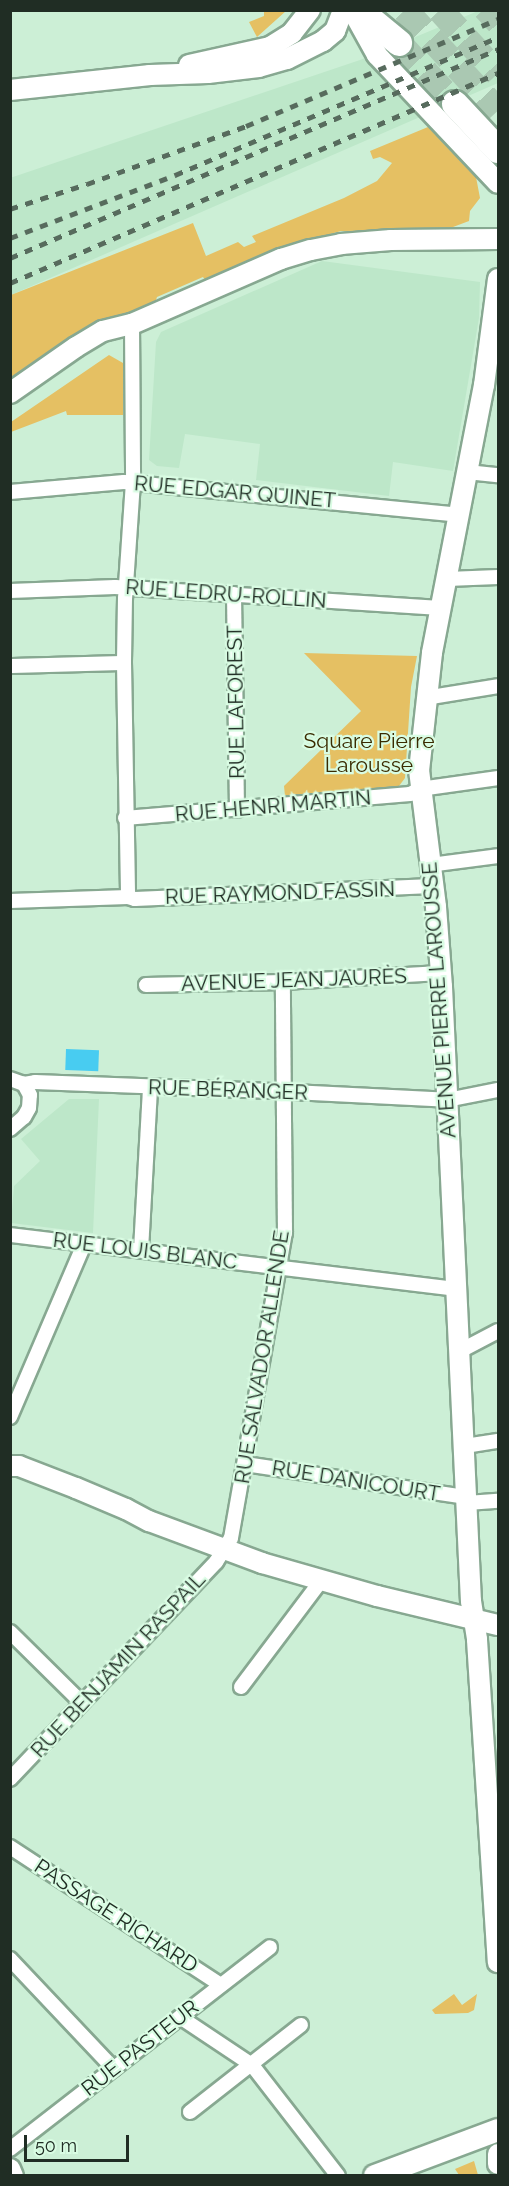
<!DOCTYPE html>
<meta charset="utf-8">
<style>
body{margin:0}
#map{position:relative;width:509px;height:2186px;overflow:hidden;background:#ccefd6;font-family:Raleway,sans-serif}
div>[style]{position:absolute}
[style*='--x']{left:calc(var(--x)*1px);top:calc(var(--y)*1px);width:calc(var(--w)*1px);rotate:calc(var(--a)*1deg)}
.built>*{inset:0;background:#bde7c9}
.green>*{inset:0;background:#e5c063}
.water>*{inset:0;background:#48ccf1;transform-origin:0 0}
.secondary-tunnel>*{height:20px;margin-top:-10px;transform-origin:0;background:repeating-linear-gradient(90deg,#aac8b2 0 20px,transparent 0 30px)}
.highway-tunnel>*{height:26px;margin-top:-13px;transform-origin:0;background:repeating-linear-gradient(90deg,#aac8b2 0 26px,transparent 0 39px)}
.roads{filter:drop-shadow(2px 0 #87a891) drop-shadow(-2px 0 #87a891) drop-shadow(0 2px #87a891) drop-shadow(0 -2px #87a891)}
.street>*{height:14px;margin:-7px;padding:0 7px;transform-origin:7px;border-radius:7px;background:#fff}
.secondary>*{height:20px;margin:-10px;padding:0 10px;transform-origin:10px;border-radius:10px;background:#fff}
.primary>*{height:22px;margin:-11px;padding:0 11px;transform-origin:11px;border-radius:11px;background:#fff}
.highway>*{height:26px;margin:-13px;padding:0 13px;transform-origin:13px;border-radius:13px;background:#fff}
.rail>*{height:4.5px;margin-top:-2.25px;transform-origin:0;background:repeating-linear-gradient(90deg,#576b5d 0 8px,transparent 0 16px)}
span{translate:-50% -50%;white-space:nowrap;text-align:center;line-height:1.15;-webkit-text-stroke:4.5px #d9fce3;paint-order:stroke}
.street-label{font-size:21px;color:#202d24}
.park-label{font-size:21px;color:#3a2b00}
.frame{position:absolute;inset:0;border:12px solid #202d24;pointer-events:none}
.scale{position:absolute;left:24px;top:2135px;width:105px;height:27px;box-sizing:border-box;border:3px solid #202d24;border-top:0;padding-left:8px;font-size:18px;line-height:21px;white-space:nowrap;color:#202d24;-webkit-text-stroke:4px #d9fce3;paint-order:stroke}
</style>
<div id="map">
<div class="built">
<i style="clip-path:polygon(478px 11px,498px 11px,498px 83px,11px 295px,10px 178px,360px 60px)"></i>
<i style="clip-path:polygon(322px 261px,480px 282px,479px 318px,453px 471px,393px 462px,389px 496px,256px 480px,260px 444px,185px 434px,179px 468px,157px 466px,149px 460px,156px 342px,161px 332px)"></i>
<i style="clip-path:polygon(69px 1099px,99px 1099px,93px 1233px,11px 1223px,14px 1186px,40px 1161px,21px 1139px)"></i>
</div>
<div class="green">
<i style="clip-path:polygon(264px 11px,286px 11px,257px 37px,249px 22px,264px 16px)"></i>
<i style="clip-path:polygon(428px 127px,476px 177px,480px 198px,470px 211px,469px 221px,445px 230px,341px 231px,281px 248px,205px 280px,203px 277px,157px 297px,155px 303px,119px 318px,11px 389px,11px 295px,193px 223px,206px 256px,238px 242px,244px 247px,256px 242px,252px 236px,344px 198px,377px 181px,392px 163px,380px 157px,373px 159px,370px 151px)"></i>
<i style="clip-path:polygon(109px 355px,123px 363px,123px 415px,67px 415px,66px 411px,11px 432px,11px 422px)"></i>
<i style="clip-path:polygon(304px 653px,417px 656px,411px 687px,405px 778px,399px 786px,285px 796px,284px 786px,361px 711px)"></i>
<i style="clip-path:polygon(454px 1994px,462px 2005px,477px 1994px,474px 2010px,468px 2013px,435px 2014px,432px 2010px)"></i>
<i style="clip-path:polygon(474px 2161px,478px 2175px,459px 2175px,455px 2169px)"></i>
</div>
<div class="water">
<i style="left:66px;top:1049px;width:33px;height:21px;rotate:2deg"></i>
</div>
<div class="secondary-tunnel">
<i style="--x:483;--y:10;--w:22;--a:47"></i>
</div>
<div class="highway-tunnel">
<i style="--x:405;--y:10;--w:137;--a:47.4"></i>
<i style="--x:440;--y:10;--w:86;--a:47.8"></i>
<i style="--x:399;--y:43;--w:83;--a:47.4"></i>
</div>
<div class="roads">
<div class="street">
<i style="--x:132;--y:324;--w:158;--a:89.6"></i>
<i style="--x:133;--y:482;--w:116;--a:93.9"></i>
<i style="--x:125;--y:598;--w:65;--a:90.9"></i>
<i style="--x:124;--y:663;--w:234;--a:89"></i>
<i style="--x:128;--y:897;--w:7;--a:16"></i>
<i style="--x:135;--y:899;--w:297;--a:-2.5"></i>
<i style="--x:467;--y:472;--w:31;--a:6"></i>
<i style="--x:10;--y:492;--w:114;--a:-5"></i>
<i style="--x:124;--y:482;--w:336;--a:5.6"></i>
<i style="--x:447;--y:579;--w:51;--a:-2.2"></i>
<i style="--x:10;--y:591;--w:105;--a:-2.2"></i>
<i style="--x:115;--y:587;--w:326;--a:3.7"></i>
<i style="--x:234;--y:594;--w:216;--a:89.2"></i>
<i style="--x:10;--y:666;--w:114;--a:-1.5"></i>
<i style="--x:425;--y:698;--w:74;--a:-9.3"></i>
<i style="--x:125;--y:818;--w:286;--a:-4.8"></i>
<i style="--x:410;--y:794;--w:11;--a:-27"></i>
<i style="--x:420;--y:789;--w:79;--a:-8"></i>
<i style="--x:430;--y:865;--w:69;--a:-7.5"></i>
<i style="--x:10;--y:901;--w:118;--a:-1.9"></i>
<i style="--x:146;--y:985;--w:137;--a:-1.3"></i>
<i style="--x:283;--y:982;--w:158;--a:-3.3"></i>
<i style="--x:10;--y:1079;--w:15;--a:20"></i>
<i style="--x:24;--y:1084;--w:11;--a:-10"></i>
<i style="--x:35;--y:1082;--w:237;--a:2.2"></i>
<i style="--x:272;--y:1091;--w:175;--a:2.9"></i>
<i style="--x:447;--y:1100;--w:52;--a:-11.1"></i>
<i style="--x:10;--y:1129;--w:18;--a:-41"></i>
<i style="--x:24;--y:1117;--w:10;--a:-61"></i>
<i style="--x:29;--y:1108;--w:13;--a:-86"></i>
<i style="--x:30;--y:1095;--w:13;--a:-119"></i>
<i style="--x:10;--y:1235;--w:450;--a:6.9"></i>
<i style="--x:141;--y:1250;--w:163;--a:-86.8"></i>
<i style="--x:460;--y:1351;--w:43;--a:-27.8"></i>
<i style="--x:10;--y:1417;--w:188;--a:-66.8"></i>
<i style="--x:465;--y:1446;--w:33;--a:-9"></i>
<i style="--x:245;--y:1464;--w:224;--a:8.5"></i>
<i style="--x:467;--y:1503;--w:31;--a:-4"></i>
<i style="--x:10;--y:1632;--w:101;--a:44.6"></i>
<i style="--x:241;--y:1687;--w:133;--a:-53"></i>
<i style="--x:10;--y:1779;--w:299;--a:-46.5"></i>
<i style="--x:216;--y:1562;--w:28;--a:-58"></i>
<i style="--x:231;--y:1538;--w:310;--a:-80"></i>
<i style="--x:285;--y:1233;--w:251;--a:-90.5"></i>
<i style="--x:10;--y:1847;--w:252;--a:33.2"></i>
<i style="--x:10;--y:1959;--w:151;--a:46.6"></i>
<i style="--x:180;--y:2017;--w:87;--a:33.7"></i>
<i style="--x:252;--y:2065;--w:140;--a:52.2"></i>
<i style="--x:190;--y:2112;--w:141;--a:-38.1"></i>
<i style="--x:10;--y:2149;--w:329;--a:-37.8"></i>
</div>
<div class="secondary">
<i style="--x:352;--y:10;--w:51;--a:60.9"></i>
<i style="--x:377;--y:55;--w:176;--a:46.6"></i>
<i style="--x:189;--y:65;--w:83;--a:-12.5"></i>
<i style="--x:270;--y:47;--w:26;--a:-32"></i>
<i style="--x:292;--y:33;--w:29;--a:-52"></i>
<i style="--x:10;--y:90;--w:141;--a:-6.1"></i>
<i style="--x:150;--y:75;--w:58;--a:-2"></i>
<i style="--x:208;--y:73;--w:51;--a:-6.7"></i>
<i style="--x:259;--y:67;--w:29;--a:-16"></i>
<i style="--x:287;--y:59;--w:40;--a:-26.6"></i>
<i style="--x:323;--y:41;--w:16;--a:-40"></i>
<i style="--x:335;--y:31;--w:22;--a:-69"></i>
<i style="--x:498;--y:279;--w:107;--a:97.5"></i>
<i style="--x:484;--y:385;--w:273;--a:101"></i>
<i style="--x:432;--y:653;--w:118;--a:96.3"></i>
<i style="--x:419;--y:770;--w:138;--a:82.9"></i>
<i style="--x:436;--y:907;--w:80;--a:85.7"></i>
<i style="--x:442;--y:987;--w:615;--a:87.3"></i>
<i style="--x:471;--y:1601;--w:39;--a:81"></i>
<i style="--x:477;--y:1640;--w:323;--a:86.3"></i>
<i style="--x:10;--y:393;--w:80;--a:-34.9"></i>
<i style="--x:76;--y:347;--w:31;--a:-31"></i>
<i style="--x:103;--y:331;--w:30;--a:-14"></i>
<i style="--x:132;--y:324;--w:163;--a:-23.6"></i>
<i style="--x:281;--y:259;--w:31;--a:-17"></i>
<i style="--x:311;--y:250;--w:31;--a:-11"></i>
<i style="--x:341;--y:244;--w:50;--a:-4.6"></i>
<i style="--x:391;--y:240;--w:107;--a:-0.5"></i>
<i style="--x:10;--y:1466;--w:9;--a:0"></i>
<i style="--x:19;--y:1466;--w:61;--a:21.1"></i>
<i style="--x:76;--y:1488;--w:54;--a:22.8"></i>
<i style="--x:126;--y:1509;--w:26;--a:28"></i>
<i style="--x:149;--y:1521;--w:121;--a:20.4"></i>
<i style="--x:262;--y:1563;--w:120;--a:16"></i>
<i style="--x:377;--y:1596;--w:124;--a:13.5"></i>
<i style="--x:498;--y:2154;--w:10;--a:90"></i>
<i style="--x:10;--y:2169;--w:8;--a:67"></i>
</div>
<div class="primary">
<i style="--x:375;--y:2176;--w:131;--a:-20.5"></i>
</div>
<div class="highway">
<i style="--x:359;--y:10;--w:52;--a:39.5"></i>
<i style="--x:455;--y:104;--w:63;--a:46.9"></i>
</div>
</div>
<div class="rail">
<i style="--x:10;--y:209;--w:81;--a:-18"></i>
<i style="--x:87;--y:184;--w:169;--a:-20"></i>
<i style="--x:246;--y:126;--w:274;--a:-23"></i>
<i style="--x:10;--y:238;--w:177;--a:-20.9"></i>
<i style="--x:175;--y:175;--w:351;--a:-23.1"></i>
<i style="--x:10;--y:258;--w:531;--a:-23.18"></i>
<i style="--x:10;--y:283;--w:531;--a:-23.28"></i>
</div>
<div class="street-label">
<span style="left:235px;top:492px;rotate:5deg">RUE EDGAR QUINET</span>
<span style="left:226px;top:594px;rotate:4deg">RUE LEDRU-ROLLIN</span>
<span style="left:236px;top:702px;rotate:-91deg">RUE LAFOREST</span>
<span style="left:273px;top:806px;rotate:-5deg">RUE HENRI MARTIN</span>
<span style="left:280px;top:893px;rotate:-2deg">RUE RAYMOND FASSIN</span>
<span style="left:294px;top:980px;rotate:-2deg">AVENUE JEAN JAURÈS</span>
<span style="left:439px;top:1000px;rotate:-94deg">AVENUE PIERRE LAROUSSE</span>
<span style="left:228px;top:1090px;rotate:2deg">RUE BÉRANGER</span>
<span style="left:145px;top:1251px;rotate:7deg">RUE LOUIS BLANC</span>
<span style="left:262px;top:1357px;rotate:-81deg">RUE SALVADOR ALLENDE</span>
<span style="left:356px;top:1481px;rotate:9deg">RUE DANICOURT</span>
<span style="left:118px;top:1665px;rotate:-47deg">RUE BENJAMIN RASPAIL</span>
<span style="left:116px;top:1916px;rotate:33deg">PASSAGE RICHARD</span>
<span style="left:140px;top:2048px;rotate:-38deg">RUE PASTEUR</span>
</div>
<div class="park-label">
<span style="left:369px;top:753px">Square Pierre<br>Larousse</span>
</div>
<div class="frame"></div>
<div class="scale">50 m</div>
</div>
